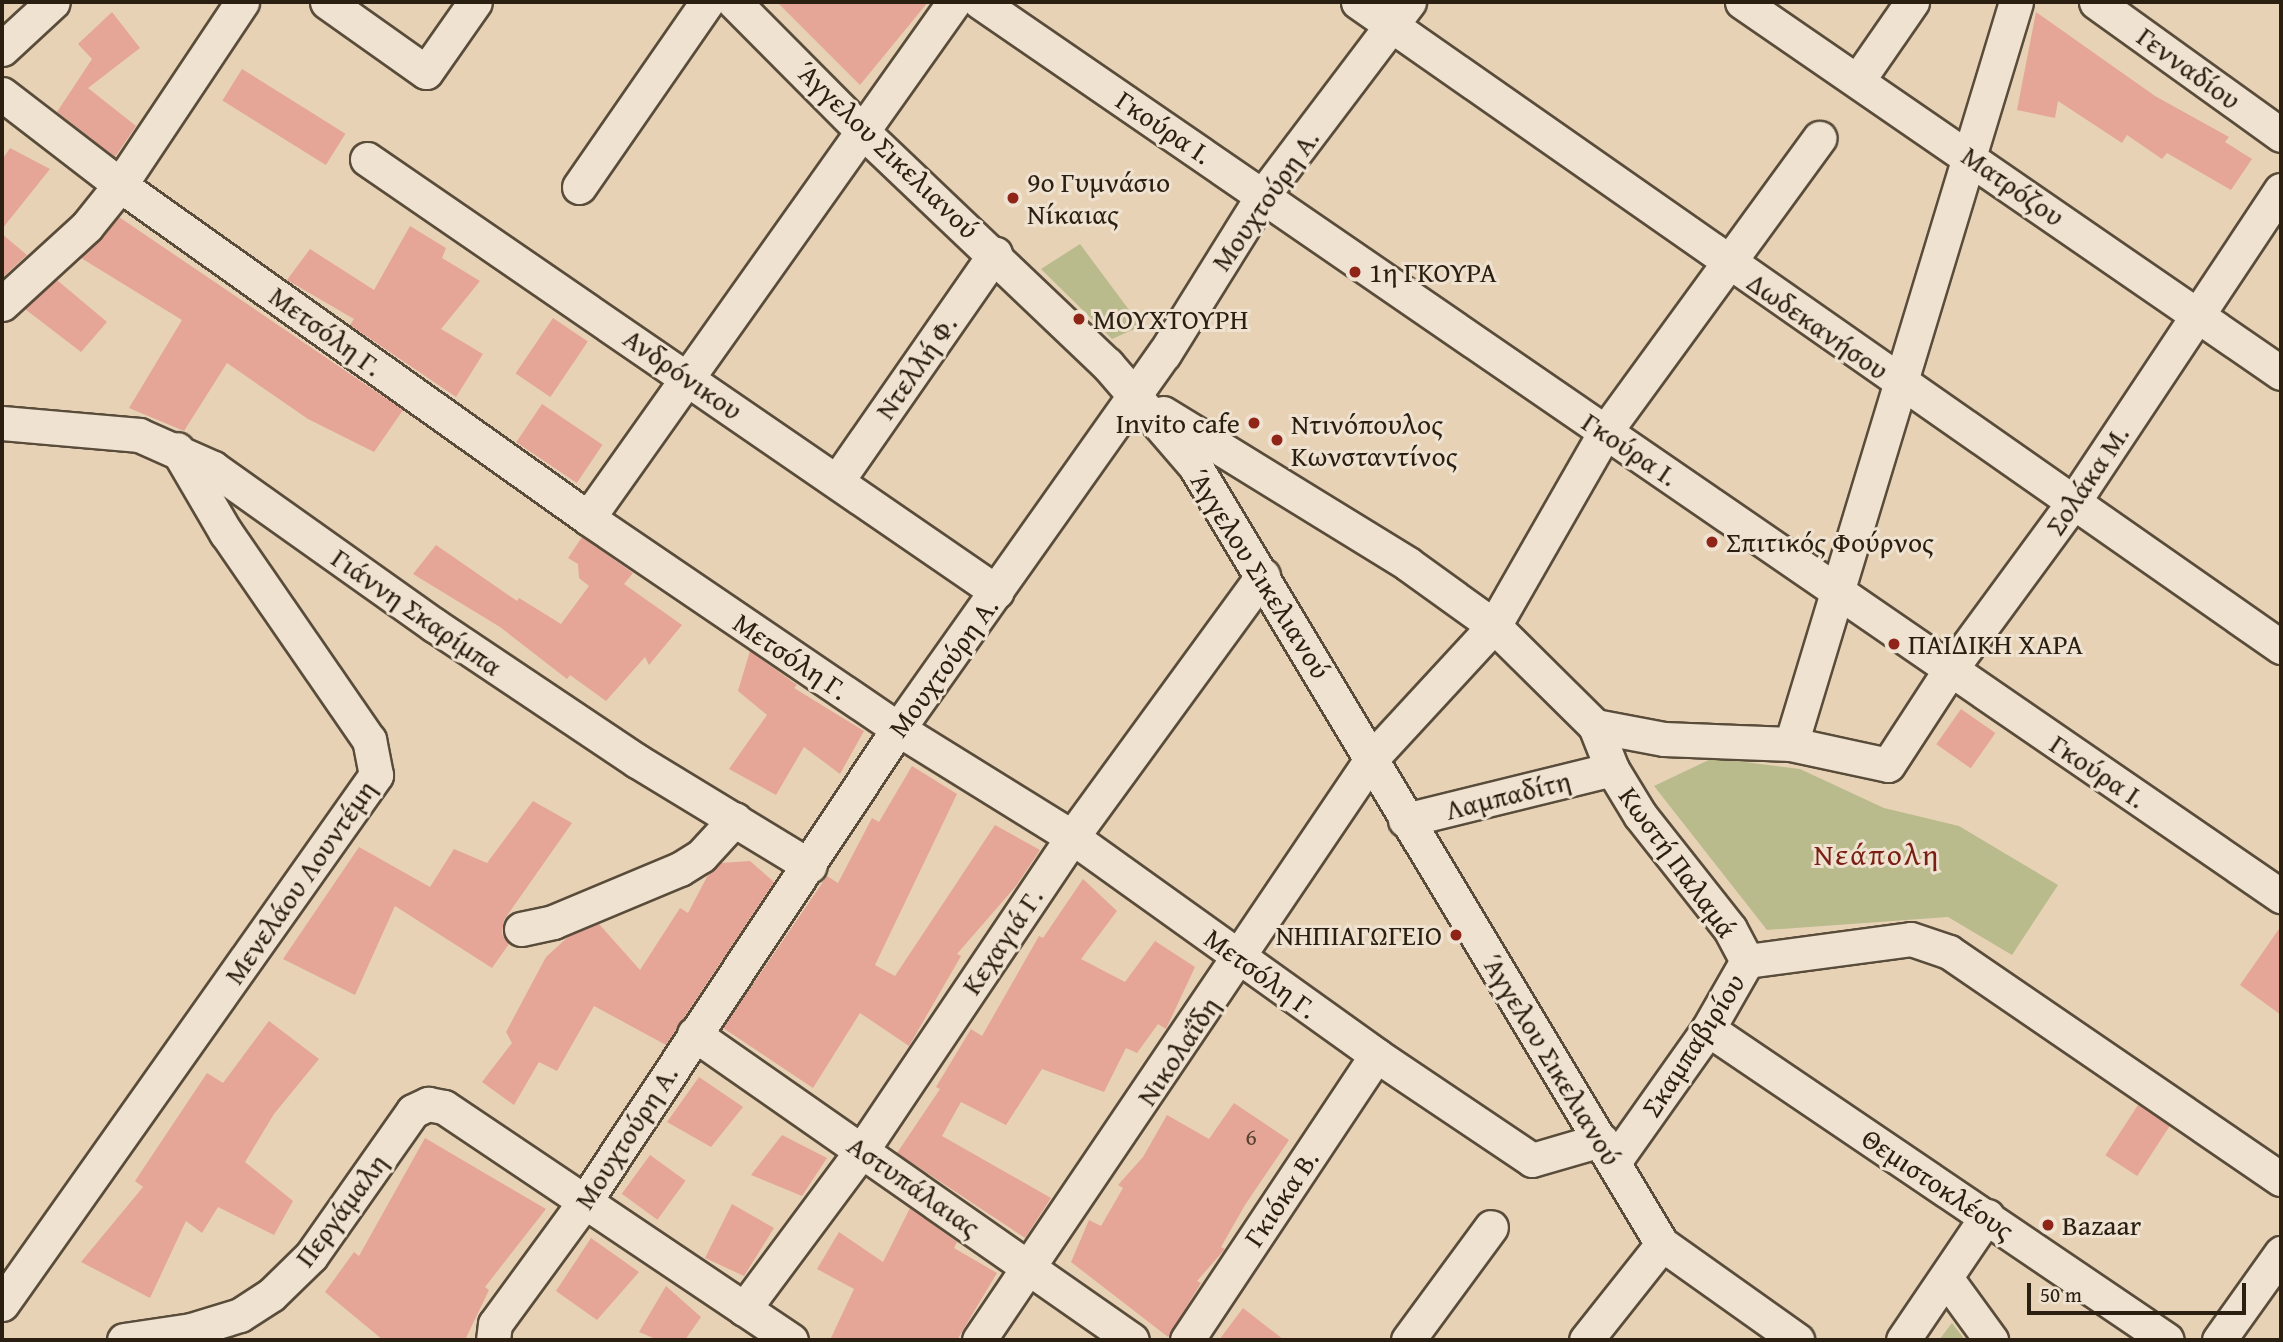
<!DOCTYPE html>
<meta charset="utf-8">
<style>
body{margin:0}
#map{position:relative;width:2283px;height:1342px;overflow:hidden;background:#e7d2b6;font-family:"Gentium Book Plus",serif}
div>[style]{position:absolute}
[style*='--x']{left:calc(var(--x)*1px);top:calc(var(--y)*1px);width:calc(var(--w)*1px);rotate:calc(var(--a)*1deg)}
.green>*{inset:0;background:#b9bb8c}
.building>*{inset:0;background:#e5a697;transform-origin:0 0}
.roads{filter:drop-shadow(2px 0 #594c3a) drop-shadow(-2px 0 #594c3a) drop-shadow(0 2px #594c3a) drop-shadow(0 -2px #594c3a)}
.minor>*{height:33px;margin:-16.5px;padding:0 16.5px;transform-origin:16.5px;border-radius:16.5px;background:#efe2d0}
.dots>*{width:19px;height:19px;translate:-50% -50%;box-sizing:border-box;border:4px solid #efe2d0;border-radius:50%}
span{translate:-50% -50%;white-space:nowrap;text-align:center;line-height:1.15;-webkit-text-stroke:6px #efe2d0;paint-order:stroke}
.number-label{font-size:24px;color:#594132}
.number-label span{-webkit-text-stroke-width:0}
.street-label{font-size:28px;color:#2a1f10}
.poi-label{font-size:28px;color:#2a1f10}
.left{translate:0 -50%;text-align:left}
.right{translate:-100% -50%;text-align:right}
.neighbourhood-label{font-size:30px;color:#7a1f14;letter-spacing:2px}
.frame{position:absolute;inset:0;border:4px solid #2a1f10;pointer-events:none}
.scale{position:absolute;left:2027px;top:1283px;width:219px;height:32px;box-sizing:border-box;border:4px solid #2a1f10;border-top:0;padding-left:9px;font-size:21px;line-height:24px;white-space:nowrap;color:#2a1f10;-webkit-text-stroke:5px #efe2d0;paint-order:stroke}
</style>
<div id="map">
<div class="green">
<i style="clip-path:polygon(1080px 244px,1141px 326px,1112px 339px,1041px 269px)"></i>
<i style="clip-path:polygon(1713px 758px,1800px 769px,1884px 808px,1959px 826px,2058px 885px,2012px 955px,1948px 917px,1767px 930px,1654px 786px)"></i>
<i style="clip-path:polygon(1952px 1323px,1965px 1340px,1939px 1340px)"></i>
</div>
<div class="building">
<i style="clip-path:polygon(777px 2px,928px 2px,860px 85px)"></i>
<i style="clip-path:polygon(112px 12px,140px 48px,88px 88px,136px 126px,115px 157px,57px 112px,92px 59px,78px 44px)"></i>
<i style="clip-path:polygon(2036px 12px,2155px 96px,2229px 137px,2225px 142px,2252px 159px,2231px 190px,2167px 153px,2162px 159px,2127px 135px,2122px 143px,2058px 101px,2055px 118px,2017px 110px)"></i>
<i style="left:242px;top:69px;width:122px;height:37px;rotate:32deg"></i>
<i style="clip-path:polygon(10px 148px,50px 169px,2px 229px,2px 160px)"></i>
<i style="clip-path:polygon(119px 217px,403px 410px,374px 452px,308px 419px,227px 363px,184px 431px,129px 408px,182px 320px,81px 258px)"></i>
<i style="clip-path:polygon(410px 226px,446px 248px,442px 258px,480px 281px,441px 329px,483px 354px,456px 397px,350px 325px,354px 319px,287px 280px,310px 249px,374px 290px)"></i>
<i style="clip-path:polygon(2px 234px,27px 255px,2px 278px)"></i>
<i style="clip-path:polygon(57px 280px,107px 322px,81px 352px,25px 309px)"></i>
<i style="left:553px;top:318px;width:42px;height:67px;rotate:34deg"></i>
<i style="left:542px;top:404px;width:73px;height:46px;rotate:34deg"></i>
<i style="clip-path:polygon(582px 537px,633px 573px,624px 584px,682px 625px,649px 665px,645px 657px,606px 701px,570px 675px,567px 679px,500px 627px,413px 574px,436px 545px,517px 601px,519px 598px,561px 624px,589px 586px,579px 578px,578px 564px,568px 558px)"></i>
<i style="clip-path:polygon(750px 651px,797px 685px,794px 688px,864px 731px,840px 774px,804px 747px,776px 795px,729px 769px,767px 715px,738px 691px)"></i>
<i style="left:1961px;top:709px;width:42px;height:43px;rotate:35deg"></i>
<i style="clip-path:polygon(912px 766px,957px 794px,875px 965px,895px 976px,995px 825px,1040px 850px,1016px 886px,957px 954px,961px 956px,909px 1046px,860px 1013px,813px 1088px,723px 1028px,827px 876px,838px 883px,872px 818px,879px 822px)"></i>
<i style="clip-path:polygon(533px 801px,572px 823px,504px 920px,502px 934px,509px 944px,492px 968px,395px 906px,355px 995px,283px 959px,359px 847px,430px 887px,454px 849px,487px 863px)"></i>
<i style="clip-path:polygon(750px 861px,774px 882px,666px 1045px,594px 1006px,557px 1071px,539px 1062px,514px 1105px,482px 1082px,512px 1043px,506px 1032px,546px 957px,569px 936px,599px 924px,640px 970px,680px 908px,688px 913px,708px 875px,721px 863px)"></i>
<i style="clip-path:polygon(1083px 879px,1117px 911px,1081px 959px,1125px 982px,1155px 941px,1195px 967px,1166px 1029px,1158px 1024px,1137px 1053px,1126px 1048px,1104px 1092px,1042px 1069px,1006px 1125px,961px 1102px,942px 1136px,1051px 1198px,1025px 1238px,897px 1153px,940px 1089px,936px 1087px,971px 1029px,982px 1036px,1039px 936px,1043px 938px)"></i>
<i style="clip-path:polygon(2281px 926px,2281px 1015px,2240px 985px)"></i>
<i style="clip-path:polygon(269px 1021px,319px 1059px,274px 1114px,245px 1162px,293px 1201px,274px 1235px,218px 1207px,202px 1233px,186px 1221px,150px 1298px,81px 1262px,143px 1187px,135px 1181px,207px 1073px,223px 1083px)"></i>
<i style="clip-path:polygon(699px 1077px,743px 1107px,711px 1147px,667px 1122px)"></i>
<i style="clip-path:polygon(1234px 1103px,1289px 1140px,1245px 1205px,1221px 1247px,1225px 1249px,1197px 1281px,1201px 1283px,1168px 1337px,1071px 1262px,1089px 1220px,1101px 1226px,1123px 1188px,1118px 1185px,1143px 1157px,1167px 1115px,1209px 1139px)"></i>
<i style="left:2138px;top:1105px;width:38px;height:60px;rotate:33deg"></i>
<i style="clip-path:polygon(782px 1135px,827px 1158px,802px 1196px,751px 1175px)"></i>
<i style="clip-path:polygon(425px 1138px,546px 1209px,485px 1287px,489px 1290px,465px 1340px,383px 1340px,325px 1292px,354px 1252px,359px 1256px)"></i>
<i style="left:650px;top:1155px;width:44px;height:48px;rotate:36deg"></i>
<i style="clip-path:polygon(732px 1204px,774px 1228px,744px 1276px,705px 1258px)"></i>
<i style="clip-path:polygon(910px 1208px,957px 1242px,954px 1248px,997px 1273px,957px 1340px,830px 1340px,854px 1289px,817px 1269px,839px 1232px,883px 1262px)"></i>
<i style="clip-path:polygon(591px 1238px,639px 1272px,597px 1320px,556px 1291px)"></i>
<i style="clip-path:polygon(666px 1286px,701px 1317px,685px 1340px,658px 1340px,639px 1332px)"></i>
<i style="clip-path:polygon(1243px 1308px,1284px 1340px,1219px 1340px)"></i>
</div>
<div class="roads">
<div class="minor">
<i style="--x:327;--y:2;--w:121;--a:35.3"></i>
<i style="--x:426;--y:72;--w:85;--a:-55"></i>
<i style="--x:734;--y:2;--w:180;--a:45.2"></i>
<i style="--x:861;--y:130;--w:340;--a:43.6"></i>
<i style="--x:1107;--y:364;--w:135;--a:49.2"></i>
<i style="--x:1195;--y:466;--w:907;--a:59.03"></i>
<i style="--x:1662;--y:1244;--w:166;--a:35.4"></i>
<i style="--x:980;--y:2;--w:1579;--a:34.5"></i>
<i style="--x:1358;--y:2;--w:1126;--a:34.95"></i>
<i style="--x:1742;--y:2;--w:654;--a:34.54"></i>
<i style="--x:2096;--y:2;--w:228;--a:35.7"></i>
<i style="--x:2;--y:49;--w:69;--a:-42.7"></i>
<i style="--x:1858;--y:80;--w:95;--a:-55.3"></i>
<i style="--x:2;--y:94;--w:149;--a:37.6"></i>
<i style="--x:120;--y:185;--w:574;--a:35.43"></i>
<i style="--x:588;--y:518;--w:375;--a:34.2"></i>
<i style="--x:898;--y:729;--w:205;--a:31.8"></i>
<i style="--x:1072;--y:837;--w:374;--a:35.6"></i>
<i style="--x:1376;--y:1055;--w:188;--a:33.9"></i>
<i style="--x:1532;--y:1160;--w:72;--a:-16.2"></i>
<i style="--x:367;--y:159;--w:764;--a:34.5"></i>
<i style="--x:579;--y:187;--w:225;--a:-55.3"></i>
<i style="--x:2;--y:304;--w:115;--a:-42.5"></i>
<i style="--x:87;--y:226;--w:53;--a:-51.2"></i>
<i style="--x:120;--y:185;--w:220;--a:-56.3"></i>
<i style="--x:1163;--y:413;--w:288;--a:31.6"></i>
<i style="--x:1408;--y:564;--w:106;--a:35.8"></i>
<i style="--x:1494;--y:626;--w:142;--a:44.7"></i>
<i style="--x:1595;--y:726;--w:46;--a:68.4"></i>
<i style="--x:1612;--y:769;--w:54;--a:58.7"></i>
<i style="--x:1640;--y:815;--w:145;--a:51.7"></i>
<i style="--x:1730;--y:929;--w:36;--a:62"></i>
<i style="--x:1747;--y:961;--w:165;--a:-7.6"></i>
<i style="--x:1911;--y:939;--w:40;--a:18.9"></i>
<i style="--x:1949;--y:952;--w:402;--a:34.4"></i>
<i style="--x:2;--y:423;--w:138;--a:5"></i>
<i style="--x:139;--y:435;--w:81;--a:24"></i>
<i style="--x:213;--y:468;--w:271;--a:35.4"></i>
<i style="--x:434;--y:625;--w:244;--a:33.8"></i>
<i style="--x:637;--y:761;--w:202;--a:31.3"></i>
<i style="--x:837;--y:481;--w:277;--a:-55.2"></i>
<i style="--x:588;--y:518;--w:633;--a:-54.65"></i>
<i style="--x:1595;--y:726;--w:70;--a:10.7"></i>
<i style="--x:1664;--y:739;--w:127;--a:2.3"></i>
<i style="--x:1791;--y:744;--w:99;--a:12.2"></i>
<i style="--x:1888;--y:765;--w:113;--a:-56.9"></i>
<i style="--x:1950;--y:670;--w:206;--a:-53.7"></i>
<i style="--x:2072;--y:504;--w:377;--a:-56.4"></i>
<i style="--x:1791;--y:744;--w:775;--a:-73.13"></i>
<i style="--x:1405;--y:820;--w:213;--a:-13.8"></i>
<i style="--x:521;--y:929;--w:33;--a:-12"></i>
<i style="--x:553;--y:922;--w:138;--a:-22.7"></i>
<i style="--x:680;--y:869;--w:25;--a:-32"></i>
<i style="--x:701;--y:856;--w:50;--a:-47.4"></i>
<i style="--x:1708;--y:1029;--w:554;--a:34.12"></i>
<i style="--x:694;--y:1034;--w:534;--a:34.94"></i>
<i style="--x:1614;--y:1162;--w:163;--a:-54.7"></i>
<i style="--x:1708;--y:1029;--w:78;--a:-60.2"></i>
<i style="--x:1946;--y:1278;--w:77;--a:54"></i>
<i style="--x:2;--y:1304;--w:648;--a:-54.74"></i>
<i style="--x:376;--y:775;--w:36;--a:-101"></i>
<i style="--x:369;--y:740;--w:252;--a:-124.6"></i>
<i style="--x:226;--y:533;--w:97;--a:-120.3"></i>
<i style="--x:744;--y:1309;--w:198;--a:-53.4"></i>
<i style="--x:862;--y:1150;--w:377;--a:-56.1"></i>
<i style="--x:1072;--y:837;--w:324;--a:-53.9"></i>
<i style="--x:124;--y:1340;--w:68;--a:-8.5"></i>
<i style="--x:191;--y:1330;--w:51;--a:-17"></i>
<i style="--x:240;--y:1315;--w:37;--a:-33"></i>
<i style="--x:271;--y:1295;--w:56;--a:-44.3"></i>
<i style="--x:311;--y:1256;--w:177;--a:-54.9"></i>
<i style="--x:413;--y:1111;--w:17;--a:-25"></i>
<i style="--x:428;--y:1104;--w:16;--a:11"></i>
<i style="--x:444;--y:1107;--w:418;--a:33.9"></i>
<i style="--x:493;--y:1340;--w:16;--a:-83"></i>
<i style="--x:495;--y:1324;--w:152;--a:-53.8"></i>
<i style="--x:585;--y:1201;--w:566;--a:-56.45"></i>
<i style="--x:898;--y:729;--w:460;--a:-54.7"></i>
<i style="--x:1164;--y:354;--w:187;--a:-58.1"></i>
<i style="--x:1263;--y:195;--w:242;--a:-52.9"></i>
<i style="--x:979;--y:1340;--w:702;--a:-55.97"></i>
<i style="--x:1372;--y:758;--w:180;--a:-47.3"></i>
<i style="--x:1494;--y:626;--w:224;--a:-60.2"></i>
<i style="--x:1605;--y:432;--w:364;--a:-53.9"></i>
<i style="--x:1187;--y:1340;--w:342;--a:-56.4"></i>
<i style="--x:1408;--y:1340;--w:140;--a:-53.7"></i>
<i style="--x:1586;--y:1340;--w:122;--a:-51.6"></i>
<i style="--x:1903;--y:1340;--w:150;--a:-55.9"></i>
<i style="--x:2219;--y:1340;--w:107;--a:-54.5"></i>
</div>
</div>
<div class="dots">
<i style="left:1013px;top:198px;background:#8f2418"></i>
<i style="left:1355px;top:272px;background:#8f2418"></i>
<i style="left:1079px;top:319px;background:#8f2418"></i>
<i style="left:1254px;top:423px;background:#8f2418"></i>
<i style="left:1277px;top:440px;background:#8f2418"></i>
<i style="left:1712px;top:542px;background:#8f2418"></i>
<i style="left:1894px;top:644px;background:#8f2418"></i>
<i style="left:1456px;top:935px;background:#8f2418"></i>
<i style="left:2048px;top:1225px;background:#8f2418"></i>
</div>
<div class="number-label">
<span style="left:1251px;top:1137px">6</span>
</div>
<div class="street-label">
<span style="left:2189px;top:68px;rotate:36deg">Γενναδίου</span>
<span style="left:1164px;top:127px;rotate:34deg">Γκούρα Ι.</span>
<span style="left:888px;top:150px;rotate:44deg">Άγγελου Σικελιανού</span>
<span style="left:2013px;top:186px;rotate:35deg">Ματρόζου</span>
<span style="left:1265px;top:200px;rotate:-55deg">Μουχτούρη Α.</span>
<span style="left:1818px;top:326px;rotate:35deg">Δωδεκανήσου</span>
<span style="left:326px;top:331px;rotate:36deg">Μετσόλη Γ.</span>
<span style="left:916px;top:367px;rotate:-55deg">Ντελλή Φ.</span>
<span style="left:683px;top:374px;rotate:35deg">Ανδρόνικου</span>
<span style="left:1630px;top:449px;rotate:34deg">Γκούρα Ι.</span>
<span style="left:2087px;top:480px;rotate:-56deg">Σολάκα Μ.</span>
<span style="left:1260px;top:574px;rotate:58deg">Άγγελου Σικελιανού</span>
<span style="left:417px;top:612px;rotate:35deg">Γιάννη Σκαρίμπα</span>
<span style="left:791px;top:656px;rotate:34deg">Μετσόλη Γ.</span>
<span style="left:943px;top:667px;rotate:-54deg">Μουχτούρη Α.</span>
<span style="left:2098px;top:771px;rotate:34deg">Γκούρα Ι.</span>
<span style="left:1508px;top:795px;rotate:-14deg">Λαμπαδίτη</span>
<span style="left:1678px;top:862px;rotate:54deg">Κωστή Παλαμά</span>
<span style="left:300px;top:882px;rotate:-55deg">Μενελάου Λουντέμη</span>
<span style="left:1002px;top:941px;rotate:-56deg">Κεχαγιά Γ.</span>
<span style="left:1261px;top:973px;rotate:36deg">Μετσόλη Γ.</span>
<span style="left:1693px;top:1045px;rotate:-57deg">Σκαμπαβιρίου</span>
<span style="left:1178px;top:1051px;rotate:-56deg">Νικολαΐδη</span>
<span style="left:1552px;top:1060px;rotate:59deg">Άγγελου Σικελιανού</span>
<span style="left:626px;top:1137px;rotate:-57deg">Μουχτούρη Α.</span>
<span style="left:1938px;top:1184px;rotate:34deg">Θεμιστοκλέους</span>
<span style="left:914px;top:1186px;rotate:35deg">Αστυπάλαιας</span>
<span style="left:1281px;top:1198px;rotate:-56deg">Γκιόκα Β.</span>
<span style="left:341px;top:1210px;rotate:-53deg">Περγάμαλη</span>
</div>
<div class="poi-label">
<span class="left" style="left:1027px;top:198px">9ο Γυμνάσιο<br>Νίκαιας</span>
<span class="left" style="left:1369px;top:272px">1η ΓΚΟΥΡΑ</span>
<span class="left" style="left:1093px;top:319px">ΜΟΥΧΤΟΥΡΗ</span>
<span class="right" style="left:1240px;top:423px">Invito cafe</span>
<span class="left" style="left:1291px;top:440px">Ντινόπουλος<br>Κωνσταντίνος</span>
<span class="left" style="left:1726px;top:542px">Σπιτικός Φούρνος</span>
<span class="left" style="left:1908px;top:644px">ΠΑΙΔΙΚΗ ΧΑΡΑ</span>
<span class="right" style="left:1442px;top:935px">ΝΗΠΙΑΓΩΓΕΙΟ</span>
<span class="left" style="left:2062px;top:1225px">Bazaar</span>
</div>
<div class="neighbourhood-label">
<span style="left:1877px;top:854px">Νεάπολη</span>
</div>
<div class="frame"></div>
<div class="scale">50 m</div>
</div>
